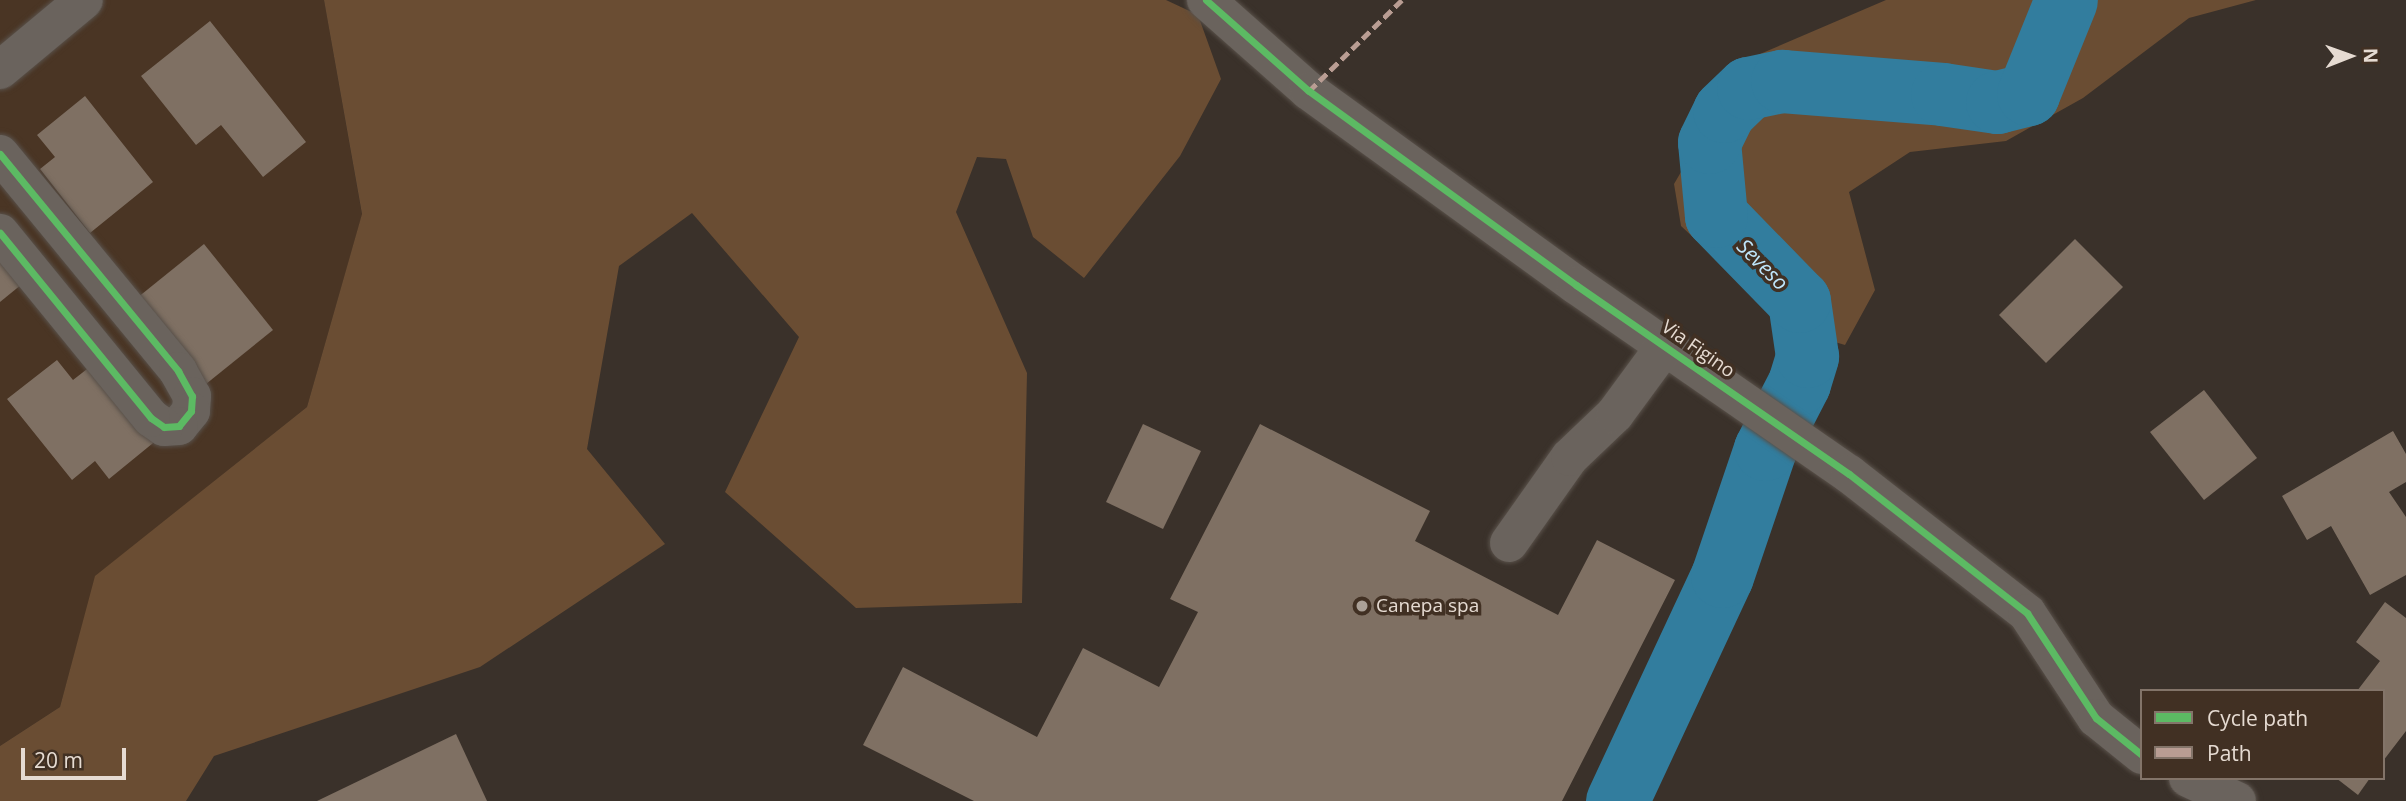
<!DOCTYPE html>
<html>
<head>
<meta charset="utf-8">
<style>
	body { margin:0 }
	#map { position:relative; width:2406px; height:801px; overflow:hidden; background:#3a312a; font-family:"Open Sans",sans-serif }
	div>[style] { position:absolute }
	.built>* { inset:0; background:#4a3524 }
	.green>* { inset:0; background:#6a4d33 }
	.river>* { height:63px; margin:-31.5px; padding:0 31.5px; transform-origin:31.5px; border-radius:31.5px; background:#327d9e }
	.building>* { inset:0; background:#7f7063 }
	.roads { filter:drop-shadow(0 0 2px #585049) drop-shadow(0 0 2px #585049) }
	.minor>* { height:38px; margin:-19px; padding:0 19px; transform-origin:19px; border-radius:19px; background:#6a635d }
	.quiet>* { height:5px; margin-top:-2.5px; transform-origin:0; background:repeating-linear-gradient(90deg,#b99d93 0 10px,transparent 0 15px) }
	.cycleway>* { height:7px; margin:-3.5px; padding:0 3.5px; transform-origin:3.5px; border-radius:3.5px; background:#5cba63 }
	.dots>* { width:19px; height:19px; translate:-50% -50%; box-sizing:border-box; border:4px solid #413023; border-radius:50% }
	span { translate:-50% -50%; white-space:nowrap; text-align:center; line-height:1.15; -webkit-text-stroke:7px #413023; paint-order:stroke }
	.street-label { font-size:19px; color:#e6dbd2 }
	.poi-label { font-size:19px; color:#e6dbd2 }
	.left { translate:0 -50%; text-align:left }
	.water-label { font-size:21px; color:#bfe6fc; font-style:italic }
	.legend { position:absolute; left:2140px; top:689px; width:245px; height:91px; box-sizing:border-box; background:#413023; border:2px solid #837469; margin:0; padding:9px 12px; list-style:none; font-size:21px; color:#e6dbd2 }
	.legend li { display:flex; align-items:center; gap:14px; height:35px }
	.legend b { width:35px; border:2px solid #837469 }
	.north { position:absolute; left:2315px; top:21px; width:70px; height:70px; -webkit-text-stroke:5px #413023; paint-order:stroke; rotate:89deg; font-size:19px; font-weight:700; line-height:28px; text-align:center; color:#e6dbd2 }
	.north::after { content:''; display:block; margin:auto; width:24px; height:32px; background:#e6dbd2; clip-path:polygon(50% 0,100% 100%,50% 72%,0 100%) }
	.scale { position:absolute; left:21px; top:748px; width:105px; height:32px; box-sizing:border-box; border:4px solid #e6dbd2; border-top:0; padding-left:9px; font-size:21px; line-height:24px; white-space:nowrap; color:#e6dbd2; -webkit-text-stroke:5px #413023; paint-order:stroke }
</style>
</head>
<body>
<div id="map">
	<div class="built">
		<div style="clip-path:polygon(0 0,324px 0,362px 215px,307px 407px,96px 576px,60px 707px,0 746px)"></div>
	</div>
	<div class="green">
		<div style="clip-path:polygon(324px 0,1166px 0,1198px 15px,1221px 79px,1180px 156px,1084px 278px,1033px 237px,1006px 159px,977px 157px,956px 212px,1027px 373px,1022px 603px,856px 608px,725px 492px,799px 337px,692px 213px,619px 266px,587px 449px,665px 544px,480px 667px,214px 756px,186px 801px,0 801px,0 746px,60px 707px,95px 576px,307px 407px,362px 214px)"></div>
		<div style="clip-path:polygon(1886px 0,2256px 0,2189px 18px,2083px 98px,2006px 141px,1910px 152px,1849px 192px,1875px 290px,1845px 345px,1791px 329px,1681px 226px,1674px 184px,1746px 60px)"></div>
	</div>
	<div class="river">
		<div style="left:1617px;top:801px;width:248px;rotate:-65deg"></div>
		<div style="left:1722px;top:576px;width:134px;rotate:-71.3deg"></div>
		<div style="left:1765px;top:449px;width:74px;rotate:-62.7deg"></div>
		<div style="left:1799px;top:383px;width:28px;rotate:-73deg"></div>
		<div style="left:1807px;top:356px;width:56px;rotate:-98.3deg"></div>
		<div style="left:1799px;top:301px;width:119px;rotate:-134.3deg"></div>
		<div style="left:1716px;top:216px;width:74px;rotate:-95.4deg"></div>
		<div style="left:1709px;top:142px;width:34px;rotate:-64deg"></div>
		<div style="left:1724px;top:111px;width:33px;rotate:-44deg"></div>
		<div style="left:1748px;top:88px;width:35px;rotate:-12deg"></div>
		<div style="left:1782px;top:81px;width:161px;rotate:4.6deg"></div>
		<div style="left:1942px;top:94px;width:56px;rotate:8.3deg"></div>
		<div style="left:1997px;top:102px;width:32px;rotate:-14deg"></div>
		<div style="left:2028px;top:94px;width:101px;rotate:-68deg"></div>
	</div>
	<div class="building">
		<div style="clip-path:polygon(210px 21px,306px 142px,263px 177px,221px 125px,196px 145px,141px 76px)"></div>
		<div style="clip-path:polygon(85px 96px,153px 182px,90px 233px,40px 169px,55px 157px,37px 135px)"></div>
		<div style="clip-path:polygon(2075px 239px,2123px 287px,2046px 363px,1999px 315px)"></div>
		<div style="clip-path:polygon(204px 244px,273px 330px,206px 384px,137px 298px)"></div>
		<div style="clip-path:polygon(0 246px,27px 280px,0 302px)"></div>
		<div style="clip-path:polygon(57px 360px,73px 380px,96px 362px,158px 439px,109px 479px,95px 461px,72px 480px,7px 399px)"></div>
		<div style="clip-path:polygon(2204px 390px,2257px 458px,2204px 500px,2150px 432px)"></div>
		<div style="clip-path:polygon(1143px 424px,1201px 451px,1163px 529px,1106px 502px)"></div>
		<div style="clip-path:polygon(1260px 424px,1430px 511px,1415px 541px,1558px 615px,1597px 540px,1675px 580px,1562px 801px,974px 801px,863px 745px,903px 667px,1037px 737px,1083px 648px,1159px 687px,1198px 612px,1170px 599px)"></div>
		<div style="clip-path:polygon(2393px 431px,2406px 454px,2406px 482px,2389px 492px,2406px 517px,2406px 575px,2370px 595px,2331px 526px,2307px 540px,2282px 496px)"></div>
		<div style="clip-path:polygon(2385px 602px,2406px 618px,2406px 731px,2383px 761px,2383px 691px,2357px 691px,2380px 661px,2356px 642px)"></div>
		<div style="clip-path:polygon(456px 734px,487px 801px,317px 801px)"></div>
		<div style="clip-path:polygon(2336px 778px,2370px 778px,2358px 795px)"></div>
	</div>
	<div class="roads">
		<div class="minor">
			<div style="left:1206px;top:0;width:137px;rotate:41.5deg"></div>
			<div style="left:1309px;top:91px;width:330px;rotate:36deg"></div>
			<div style="left:1576px;top:285px;width:332px;rotate:34.7deg"></div>
			<div style="left:1849px;top:474px;width:226px;rotate:38deg"></div>
			<div style="left:2027px;top:613px;width:126px;rotate:56.7deg"></div>
			<div style="left:2096px;top:718px;width:59px;rotate:38.8deg"></div>
			<div style="left:0;top:70px;width:109px;rotate:-39.8deg"></div>
			<div style="left:0;top:154px;width:281px;rotate:50.6deg"></div>
			<div style="left:178px;top:371px;width:29px;rotate:61deg"></div>
			<div style="left:192px;top:396px;width:15px;rotate:94deg"></div>
			<div style="left:191px;top:411px;width:19px;rotate:129deg"></div>
			<div style="left:179px;top:426px;width:15px;rotate:176deg"></div>
			<div style="left:164px;top:427px;width:16px;rotate:-145deg"></div>
			<div style="left:151px;top:418px;width:239px;rotate:-129.2deg"></div>
			<div style="left:1509px;top:543px;width:105px;rotate:-54.7deg"></div>
			<div style="left:1570px;top:457px;width:62px;rotate:-43.7deg"></div>
			<div style="left:1615px;top:414px;width:84px;rotate:-53.7deg"></div>
			<div style="left:2188px;top:778px;width:54px;rotate:25.1deg"></div>
		</div>
	</div>
	<div class="quiet">
		<div style="left:1309px;top:91px;width:130px;rotate:-44.4deg"></div>
	</div>
	<div class="cycleway">
		<div style="left:1206px;top:0;width:137px;rotate:41.5deg"></div>
		<div style="left:1309px;top:91px;width:330px;rotate:36deg"></div>
		<div style="left:1576px;top:285px;width:332px;rotate:34.7deg"></div>
		<div style="left:1849px;top:474px;width:226px;rotate:38deg"></div>
		<div style="left:2027px;top:613px;width:126px;rotate:56.7deg"></div>
		<div style="left:2096px;top:718px;width:59px;rotate:38.8deg"></div>
		<div style="left:0;top:154px;width:281px;rotate:50.6deg"></div>
		<div style="left:178px;top:371px;width:29px;rotate:61deg"></div>
		<div style="left:192px;top:396px;width:15px;rotate:94deg"></div>
		<div style="left:191px;top:411px;width:19px;rotate:129deg"></div>
		<div style="left:179px;top:426px;width:15px;rotate:176deg"></div>
		<div style="left:164px;top:427px;width:16px;rotate:-145deg"></div>
		<div style="left:151px;top:418px;width:239px;rotate:-129.2deg"></div>
	</div>
	<div class="dots">
		<div style="left:1362px;top:606px;background:#aaa097"></div>
	</div>
	<div class="street-label">
		<span style="left:1698px;top:349px;rotate:35deg">Via Figino</span>
	</div>
	<div class="poi-label">
		<span class="left" style="left:1376px;top:606px">Canepa spa</span>
	</div>
	<div class="water-label">
		<span style="left:1763px;top:264px;rotate:45deg">Seveso</span>
	</div>
	<ul class="legend">
	<li><b style="height:9px;background:#5cba63"></b>Cycle path</li>
	<li><b style="height:9px;background:#b99d93"></b>Path</li>
	</ul>
	<div class="north">N</div>
	<div class="scale">20 m</div>
</div>
</body>
</html>
